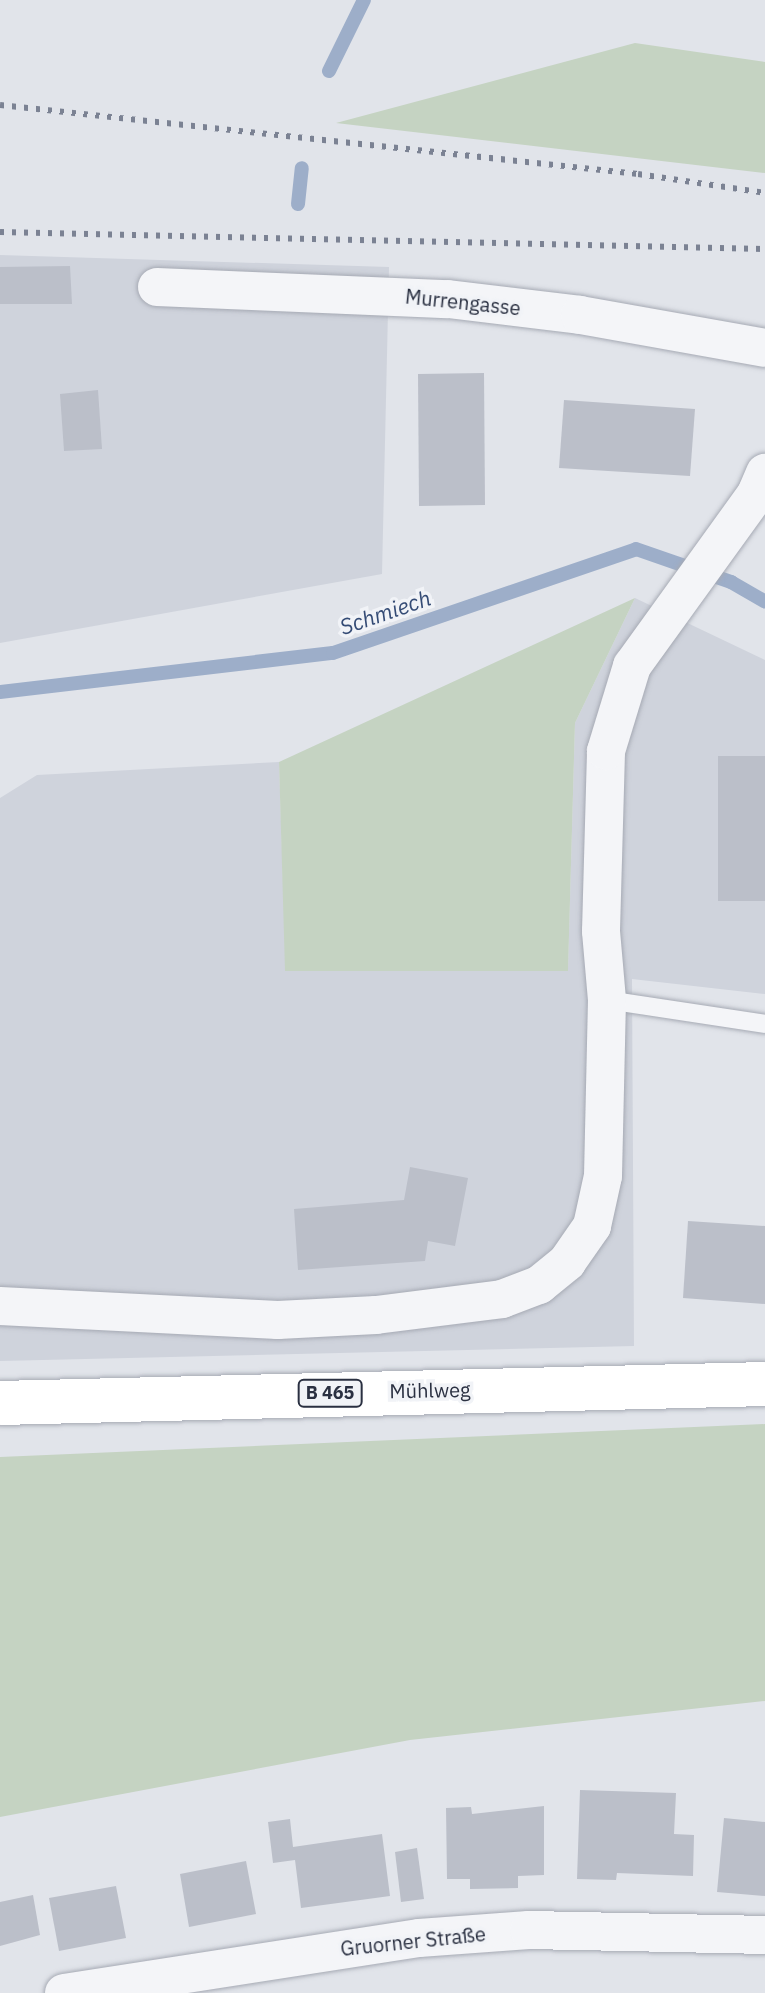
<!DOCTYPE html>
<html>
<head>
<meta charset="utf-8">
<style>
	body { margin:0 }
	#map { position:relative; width:765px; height:1993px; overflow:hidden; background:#e1e4ea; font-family:"IBM Plex Sans",sans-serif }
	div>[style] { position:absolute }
	.built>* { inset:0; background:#cfd3dc }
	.green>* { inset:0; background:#c5d3c2 }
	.stream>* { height:14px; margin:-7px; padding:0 7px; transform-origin:7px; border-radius:7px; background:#9daec9 }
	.building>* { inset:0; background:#bbbfc9 }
	.roads { filter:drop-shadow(0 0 2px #a6aab4) drop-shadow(0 0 2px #a6aab4) }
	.lane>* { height:18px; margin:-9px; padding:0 9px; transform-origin:9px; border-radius:9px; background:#f4f5f8 }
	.street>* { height:38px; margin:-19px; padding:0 19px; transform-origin:19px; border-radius:19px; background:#f4f5f8 }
	.primary>* { height:44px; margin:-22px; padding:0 22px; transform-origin:22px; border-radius:22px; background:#fff }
	.rail>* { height:6px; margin-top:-3px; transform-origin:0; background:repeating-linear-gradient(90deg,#7b8293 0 4px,transparent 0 12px) }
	span { translate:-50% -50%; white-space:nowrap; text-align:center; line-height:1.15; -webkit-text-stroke:7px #f1f3f7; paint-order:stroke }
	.shield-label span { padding:2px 6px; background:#f1f3f7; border:2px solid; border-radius:6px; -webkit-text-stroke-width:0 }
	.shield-label { font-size:18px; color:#2a3041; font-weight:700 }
	.street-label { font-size:20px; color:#2a3041 }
	.water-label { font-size:22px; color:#344b75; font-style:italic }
</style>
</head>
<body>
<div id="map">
	<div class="built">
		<div style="clip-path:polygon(0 255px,389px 267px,382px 574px,0 643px)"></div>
		<div style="clip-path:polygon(635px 598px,765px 660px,765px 994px,632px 979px,634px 1346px,0 1361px,0 798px,37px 775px,279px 762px,286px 971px,568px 970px,575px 723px)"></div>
	</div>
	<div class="green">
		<div style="clip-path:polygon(635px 43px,765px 62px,765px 173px,336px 123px)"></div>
		<div style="clip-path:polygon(635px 598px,575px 723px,568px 971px,285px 971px,279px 762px)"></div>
		<div style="clip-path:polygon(765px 1424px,765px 1701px,410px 1740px,0 1817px,0 1457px)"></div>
	</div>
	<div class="stream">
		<div style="left:329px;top:71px;width:79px;rotate:-63.8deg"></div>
		<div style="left:298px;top:204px;width:36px;rotate:-84deg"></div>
		<div style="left:0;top:692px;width:335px;rotate:-6.7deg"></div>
		<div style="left:333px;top:653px;width:320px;rotate:-18.9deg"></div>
		<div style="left:636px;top:549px;width:101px;rotate:19.2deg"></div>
		<div style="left:731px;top:582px;width:39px;rotate:30deg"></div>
	</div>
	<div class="building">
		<div style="clip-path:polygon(70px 266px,72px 304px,0 304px,0 267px)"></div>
		<div style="clip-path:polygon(484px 373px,485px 505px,419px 506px,418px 374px)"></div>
		<div style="clip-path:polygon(98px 390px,102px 449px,64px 451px,60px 394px)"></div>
		<div style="clip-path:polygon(564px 400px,695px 409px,690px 476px,559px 468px)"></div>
		<div style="clip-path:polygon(718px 756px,765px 756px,765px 901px,718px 901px)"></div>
		<div style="clip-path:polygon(410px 1167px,468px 1178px,455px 1246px,428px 1241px,425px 1261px,298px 1270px,294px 1209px,404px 1200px)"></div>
		<div style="clip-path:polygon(688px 1221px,765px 1226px,765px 1304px,683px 1298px)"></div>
		<div style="clip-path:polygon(580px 1790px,676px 1793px,674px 1834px,694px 1835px,693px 1876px,617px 1873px,616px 1880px,577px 1879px)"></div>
		<div style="clip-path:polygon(544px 1806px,544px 1875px,518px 1876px,518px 1888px,470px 1889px,470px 1879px,447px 1879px,446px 1808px,471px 1807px,472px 1814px)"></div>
		<div style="clip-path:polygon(724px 1818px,765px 1822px,765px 1896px,717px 1892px)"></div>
		<div style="clip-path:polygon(290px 1819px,293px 1847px,382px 1834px,390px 1896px,301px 1908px,295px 1860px,273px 1863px,268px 1822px)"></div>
		<div style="clip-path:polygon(417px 1848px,424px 1899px,401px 1902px,395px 1852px)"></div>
		<div style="clip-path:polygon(246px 1861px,256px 1914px,189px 1927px,180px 1874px)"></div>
		<div style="clip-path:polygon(116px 1886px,126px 1938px,59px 1951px,49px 1898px)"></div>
		<div style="clip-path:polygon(33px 1895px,40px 1935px,0 1946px,0 1902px)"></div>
	</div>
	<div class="roads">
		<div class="lane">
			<div style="left:607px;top:1000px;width:160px;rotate:8.6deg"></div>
		</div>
		<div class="street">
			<div style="left:157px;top:287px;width:291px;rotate:2.4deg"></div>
			<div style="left:448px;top:299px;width:133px;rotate:6.9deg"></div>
			<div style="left:580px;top:315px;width:188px;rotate:10.1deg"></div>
			<div style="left:0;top:1306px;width:278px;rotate:2.9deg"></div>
			<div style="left:278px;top:1320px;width:98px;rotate:-2.9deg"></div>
			<div style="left:376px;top:1315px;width:127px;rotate:-7.2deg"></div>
			<div style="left:502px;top:1299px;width:40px;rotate:-21deg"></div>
			<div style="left:539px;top:1285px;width:36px;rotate:-39deg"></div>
			<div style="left:567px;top:1262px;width:44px;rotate:-55.2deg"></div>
			<div style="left:592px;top:1226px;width:51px;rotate:-77.6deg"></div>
			<div style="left:603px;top:1176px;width:176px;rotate:-88.7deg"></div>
			<div style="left:607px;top:1000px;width:69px;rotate:-95deg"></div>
			<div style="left:601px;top:931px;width:180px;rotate:-88.4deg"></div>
			<div style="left:606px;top:751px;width:89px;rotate:-73deg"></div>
			<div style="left:632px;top:666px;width:212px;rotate:-54.2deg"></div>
			<div style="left:756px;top:494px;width:23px;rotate:-67deg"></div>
			<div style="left:64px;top:1993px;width:359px;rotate:-8.8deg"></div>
			<div style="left:419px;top:1938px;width:110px;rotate:-4.2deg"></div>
			<div style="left:529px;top:1930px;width:236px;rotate:1.2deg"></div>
		</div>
		<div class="primary">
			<div style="left:0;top:1403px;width:765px;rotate:-1.42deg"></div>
		</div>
	</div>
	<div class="rail">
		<div style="left:0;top:105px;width:642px;rotate:6.17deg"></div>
		<div style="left:638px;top:174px;width:128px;rotate:8.5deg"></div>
		<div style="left:0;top:232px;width:765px;rotate:1.27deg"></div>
	</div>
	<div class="shield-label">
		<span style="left:330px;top:1393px">B 465</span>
	</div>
	<div class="street-label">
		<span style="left:463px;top:302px;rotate:6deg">Murrengasse</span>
		<span style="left:430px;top:1390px;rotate:-1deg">Mühlweg</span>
		<span style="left:413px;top:1941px;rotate:-6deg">Gruorner Straße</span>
	</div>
	<div class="water-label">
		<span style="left:385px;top:612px;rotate:-19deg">Schmiech</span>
	</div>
</div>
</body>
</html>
